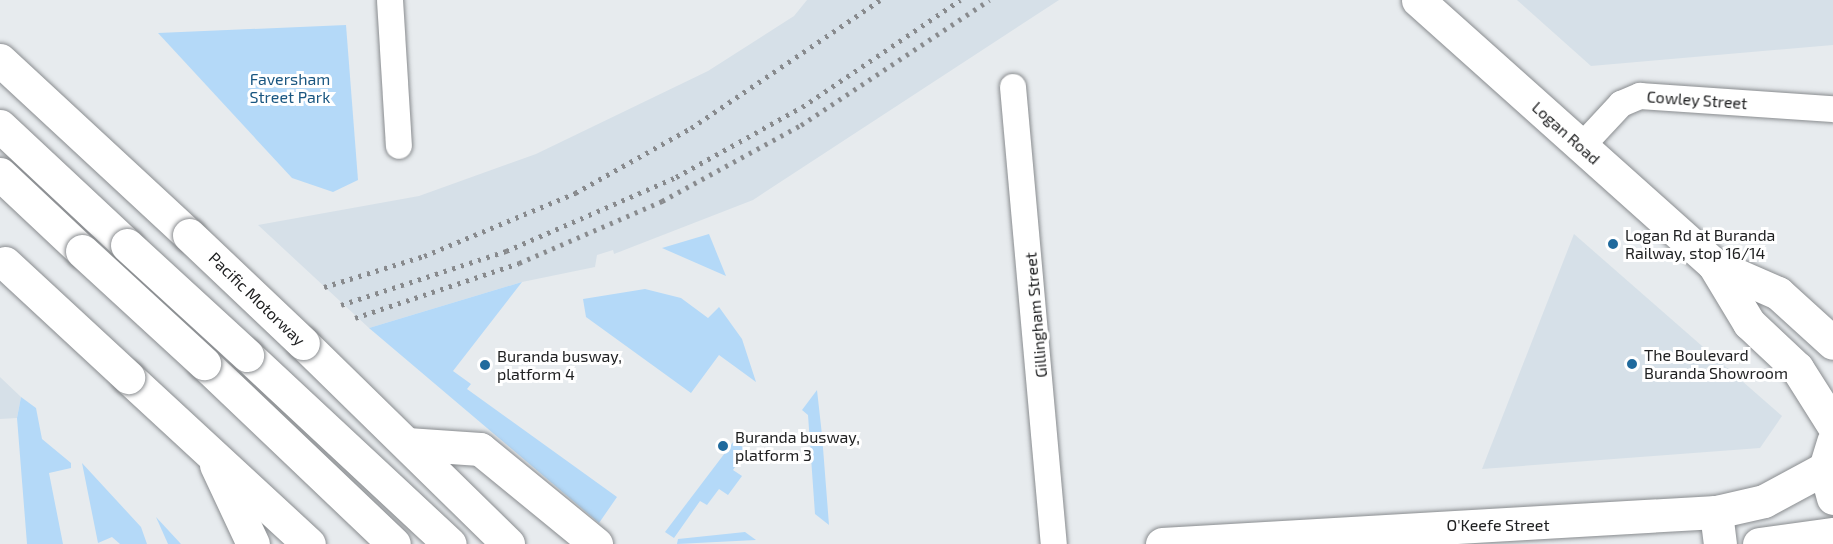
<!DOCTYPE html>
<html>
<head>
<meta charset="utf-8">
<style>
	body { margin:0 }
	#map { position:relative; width:1833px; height:544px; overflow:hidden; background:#e7ebee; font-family:"Exo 2",sans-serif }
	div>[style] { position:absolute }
	.built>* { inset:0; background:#d6e0e8 }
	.green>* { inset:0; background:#b4d9f8 }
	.roads { filter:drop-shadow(0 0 2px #898c8f) drop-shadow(0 0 2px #898c8f) }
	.minor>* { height:26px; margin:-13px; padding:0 13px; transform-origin:13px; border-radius:13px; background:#fff }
	.tertiary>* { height:33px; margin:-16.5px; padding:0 16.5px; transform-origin:16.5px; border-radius:16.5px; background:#fff }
	.primary>* { height:33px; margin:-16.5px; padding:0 16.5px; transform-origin:16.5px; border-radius:16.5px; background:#fff }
	.trunk>* { height:33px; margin:-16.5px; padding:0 16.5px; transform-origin:16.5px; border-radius:16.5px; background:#fff }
	.motorway>* { height:33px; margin:-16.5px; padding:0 16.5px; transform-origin:16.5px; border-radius:16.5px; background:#fff }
	.rail>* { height:4.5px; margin-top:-2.25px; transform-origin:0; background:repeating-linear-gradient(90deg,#888a8d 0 3px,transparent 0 9px) }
	.bridges { filter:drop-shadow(0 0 2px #898c8f) drop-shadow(0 0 2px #898c8f) }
	.motorway-bridge>* { height:33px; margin:-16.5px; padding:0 16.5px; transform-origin:16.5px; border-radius:16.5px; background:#fff }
	.dots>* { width:16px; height:16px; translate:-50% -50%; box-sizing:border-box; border:3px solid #fff; border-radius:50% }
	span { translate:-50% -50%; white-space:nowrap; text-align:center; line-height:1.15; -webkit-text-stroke:6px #fff; paint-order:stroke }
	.park-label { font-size:16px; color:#1a5781 }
	.street-label { font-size:16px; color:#202122 }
	.poi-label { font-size:16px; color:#202122 }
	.left { translate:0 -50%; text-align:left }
</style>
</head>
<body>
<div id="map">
	<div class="built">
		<div style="clip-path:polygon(807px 0,1059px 0,753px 200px,614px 254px,613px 250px,597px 255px,595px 267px,522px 282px,369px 328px,258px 225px,419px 196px,536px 154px,708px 71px,794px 16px)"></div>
		<div style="clip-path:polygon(1517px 0,1833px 0,1833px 45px,1591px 66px)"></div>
		<div style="clip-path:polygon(1574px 234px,1782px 416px,1760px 448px,1482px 469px)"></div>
		<div style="clip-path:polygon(0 377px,21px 397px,17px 418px,0 419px)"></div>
	</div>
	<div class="green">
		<div style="clip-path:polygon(346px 25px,358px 180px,333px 192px,292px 178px,158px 33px)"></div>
		<div style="clip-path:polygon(709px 234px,726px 276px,662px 248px)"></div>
		<div style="clip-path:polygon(522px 282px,453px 371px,471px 384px,467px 389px,617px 497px,599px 523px,369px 328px)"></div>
		<div style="clip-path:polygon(645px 289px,681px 298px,708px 318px,719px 307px,742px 339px,756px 382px,719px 355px,691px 393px,586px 317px,583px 299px)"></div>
		<div style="clip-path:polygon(817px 390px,822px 435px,829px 525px,815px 514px,808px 415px,802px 410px)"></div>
		<div style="clip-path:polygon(21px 397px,36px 408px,42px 439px,71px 463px,71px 468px,49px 473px,63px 544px,27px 544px,17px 418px)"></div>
		<div style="clip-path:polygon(734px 441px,747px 450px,733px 470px,742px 476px,728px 495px,719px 489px,707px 505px,700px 501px,674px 538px,665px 532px)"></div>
		<div style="clip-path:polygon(82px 463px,141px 527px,147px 544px,120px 544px,112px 537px,98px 543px)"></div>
		<div style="clip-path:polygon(156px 517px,181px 544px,168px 544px)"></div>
		<div style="clip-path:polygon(745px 532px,756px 540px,677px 544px,678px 539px)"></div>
	</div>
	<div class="roads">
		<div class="minor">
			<div style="left:390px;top:0;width:146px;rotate:86.5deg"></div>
			<div style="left:1013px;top:87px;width:459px;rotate:84.9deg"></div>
			<div style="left:1581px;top:147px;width:59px;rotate:-47.1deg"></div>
			<div style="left:1621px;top:104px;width:21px;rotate:-23deg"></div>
			<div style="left:1640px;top:96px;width:193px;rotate:3.9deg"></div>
		</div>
		<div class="tertiary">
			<div style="left:1716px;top:512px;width:32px;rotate:83deg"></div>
		</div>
		<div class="primary">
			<div style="left:1418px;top:0;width:397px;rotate:41.8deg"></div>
			<div style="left:1714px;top:265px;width:70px;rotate:23.6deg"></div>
			<div style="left:1778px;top:293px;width:74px;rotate:42.3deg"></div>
			<div style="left:1714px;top:265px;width:68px;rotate:58.9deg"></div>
			<div style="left:1749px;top:323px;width:66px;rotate:43.2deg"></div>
			<div style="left:1797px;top:368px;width:67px;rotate:57.7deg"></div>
		</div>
		<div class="trunk">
			<div style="left:1833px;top:442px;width:27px;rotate:107deg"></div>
			<div style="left:1825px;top:468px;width:31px;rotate:75deg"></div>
			<div style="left:1162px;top:544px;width:555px;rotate:-3.31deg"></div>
			<div style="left:1716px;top:512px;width:49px;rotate:-12.9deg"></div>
			<div style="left:1764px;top:501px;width:69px;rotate:-28.4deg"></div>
			<div style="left:1759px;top:544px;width:75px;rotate:-7.7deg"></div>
		</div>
		<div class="motorway">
			<div style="left:0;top:60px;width:258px;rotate:42.8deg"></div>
			<div style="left:0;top:126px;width:174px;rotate:43.1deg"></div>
			<div style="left:0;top:174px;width:112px;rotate:43.2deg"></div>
			<div style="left:303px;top:343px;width:287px;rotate:44.4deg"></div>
			<div style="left:247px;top:355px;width:277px;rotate:43deg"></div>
			<div style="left:204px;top:363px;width:262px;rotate:43.6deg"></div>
			<div style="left:128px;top:377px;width:246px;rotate:42.7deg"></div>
			<div style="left:407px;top:444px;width:73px;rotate:3.9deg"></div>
			<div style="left:480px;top:449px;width:150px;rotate:39.3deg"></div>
			<div style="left:216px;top:465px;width:87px;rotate:64.9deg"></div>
		</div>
	</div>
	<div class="rail">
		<div style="left:324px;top:287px;width:105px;rotate:-17.2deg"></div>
		<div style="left:424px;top:256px;width:164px;rotate:-22.6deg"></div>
		<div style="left:575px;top:193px;width:133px;rotate:-29.3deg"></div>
		<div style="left:691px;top:128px;width:228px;rotate:-34.1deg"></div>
		<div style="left:341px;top:305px;width:174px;rotate:-18.1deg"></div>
		<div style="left:506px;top:251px;width:185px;rotate:-23.5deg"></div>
		<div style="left:676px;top:177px;width:144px;rotate:-29.1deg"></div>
		<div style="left:802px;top:107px;width:191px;rotate:-34.1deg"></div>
		<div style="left:355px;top:318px;width:173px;rotate:-18.5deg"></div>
		<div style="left:519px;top:263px;width:156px;rotate:-23.4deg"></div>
		<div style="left:662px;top:201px;width:158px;rotate:-28.7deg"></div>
		<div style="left:801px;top:125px;width:226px;rotate:-33.6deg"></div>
	</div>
	<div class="bridges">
		<div class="motorway-bridge">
			<div style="left:189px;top:235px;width:157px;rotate:43.5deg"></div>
			<div style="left:127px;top:245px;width:163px;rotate:42.5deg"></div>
			<div style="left:82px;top:251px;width:166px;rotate:42.6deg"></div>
			<div style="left:5px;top:263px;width:168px;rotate:42.8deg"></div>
		</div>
	</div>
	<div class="dots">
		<div style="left:1613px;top:244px;background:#206a9d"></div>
		<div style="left:1632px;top:364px;background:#206a9d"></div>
		<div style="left:485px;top:365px;background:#206a9d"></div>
		<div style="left:723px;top:446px;background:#206a9d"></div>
	</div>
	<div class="park-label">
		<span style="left:290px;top:88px">Faversham<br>Street Park</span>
	</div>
	<div class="street-label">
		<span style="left:1697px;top:100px;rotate:4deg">Cowley Street</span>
		<span style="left:1566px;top:133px;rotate:42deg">Logan Road</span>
		<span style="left:257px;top:299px;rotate:44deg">Pacific Motorway</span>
		<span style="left:1036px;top:315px;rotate:-95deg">Gillingham Street</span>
		<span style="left:1498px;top:525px">O'Keefe Street</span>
	</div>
	<div class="poi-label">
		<span class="left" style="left:1625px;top:244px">Logan Rd at Buranda<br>Railway, stop 16/14</span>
		<span class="left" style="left:1644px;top:364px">The Boulevard<br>Buranda Showroom</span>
		<span class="left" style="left:497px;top:365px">Buranda busway,<br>platform 4</span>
		<span class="left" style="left:735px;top:446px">Buranda busway,<br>platform 3</span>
	</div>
</div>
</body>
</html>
